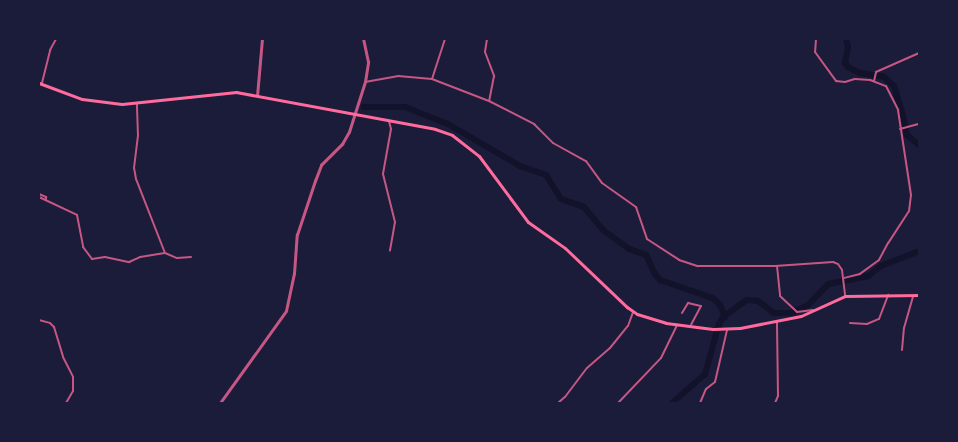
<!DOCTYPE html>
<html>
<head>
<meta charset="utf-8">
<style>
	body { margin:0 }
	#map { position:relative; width:958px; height:442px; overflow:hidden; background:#1b1b3a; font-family:"Sofia Sans Condensed",sans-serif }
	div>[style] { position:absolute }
	.river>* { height:6px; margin:-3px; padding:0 3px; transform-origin:3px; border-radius:3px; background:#12122b }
	.minor>* { height:2px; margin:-1px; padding:0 1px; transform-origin:1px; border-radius:1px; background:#c65784 }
	.tertiary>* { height:2.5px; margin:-1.25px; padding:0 1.25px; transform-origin:1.25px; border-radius:1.25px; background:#c65784 }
	.primary>* { height:3px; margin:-1.5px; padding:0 1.5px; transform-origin:1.5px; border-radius:1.5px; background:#ff6b9d }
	span { translate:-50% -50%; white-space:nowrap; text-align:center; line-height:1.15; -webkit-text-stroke:4.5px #1b1b3a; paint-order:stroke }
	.frame { position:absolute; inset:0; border:40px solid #1b1b3a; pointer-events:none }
</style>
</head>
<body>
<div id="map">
	<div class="river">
		<div style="left:846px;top:39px;width:8px;rotate:76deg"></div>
		<div style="left:848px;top:47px;width:16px;rotate:101deg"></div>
		<div style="left:845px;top:63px;width:5px;rotate:53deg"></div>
		<div style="left:848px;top:67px;width:13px;rotate:27deg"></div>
		<div style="left:860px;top:73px;width:24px;rotate:9deg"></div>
		<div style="left:884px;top:77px;width:13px;rotate:42deg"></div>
		<div style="left:894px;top:86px;width:30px;rotate:73deg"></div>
		<div style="left:903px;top:115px;width:20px;rotate:79deg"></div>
		<div style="left:907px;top:135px;width:16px;rotate:40deg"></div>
		<div style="left:364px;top:107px;width:41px"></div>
		<div style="left:405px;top:107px;width:46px;rotate:21.6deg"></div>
		<div style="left:448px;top:124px;width:83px;rotate:30.3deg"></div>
		<div style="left:520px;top:166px;width:28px;rotate:19deg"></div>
		<div style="left:546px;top:175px;width:28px;rotate:58deg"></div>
		<div style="left:561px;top:199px;width:24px;rotate:19deg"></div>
		<div style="left:584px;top:207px;width:30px;rotate:50deg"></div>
		<div style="left:603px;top:230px;width:32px;rotate:36deg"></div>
		<div style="left:629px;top:249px;width:18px;rotate:19deg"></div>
		<div style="left:646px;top:255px;width:21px;rotate:65deg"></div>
		<div style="left:655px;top:274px;width:8px;rotate:50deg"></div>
		<div style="left:660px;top:280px;width:56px;rotate:18.8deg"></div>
		<div style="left:713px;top:298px;width:10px;rotate:45deg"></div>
		<div style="left:720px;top:305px;width:13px;rotate:67deg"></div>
		<div style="left:672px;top:403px;width:44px;rotate:-41.3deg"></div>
		<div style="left:705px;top:374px;width:52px;rotate:-74.4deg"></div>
		<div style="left:719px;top:324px;width:8px;rotate:-60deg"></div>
		<div style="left:723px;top:317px;width:24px;rotate:-36deg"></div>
		<div style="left:742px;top:303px;width:6px;rotate:-31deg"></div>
		<div style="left:747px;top:300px;width:11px;rotate:5deg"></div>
		<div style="left:758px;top:301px;width:20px;rotate:37deg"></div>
		<div style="left:774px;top:313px;width:17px"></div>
		<div style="left:791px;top:313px;width:19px;rotate:-25deg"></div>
		<div style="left:808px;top:305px;width:29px;rotate:-46deg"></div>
		<div style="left:828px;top:284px;width:41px;rotate:-11.3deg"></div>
		<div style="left:868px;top:276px;width:16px;rotate:-38deg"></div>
		<div style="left:881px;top:266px;width:41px;rotate:-21.5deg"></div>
	</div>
	<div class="minor">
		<div style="left:487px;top:39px;width:13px;rotate:99deg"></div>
		<div style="left:485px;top:52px;width:26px;rotate:69deg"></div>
		<div style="left:494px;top:76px;width:25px;rotate:101deg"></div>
		<div style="left:816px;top:39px;width:13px;rotate:94deg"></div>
		<div style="left:815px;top:52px;width:36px;rotate:54deg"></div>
		<div style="left:836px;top:81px;width:9px;rotate:6deg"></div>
		<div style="left:845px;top:82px;width:10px;rotate:-17deg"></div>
		<div style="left:855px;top:79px;width:15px;rotate:4deg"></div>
		<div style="left:870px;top:80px;width:17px;rotate:21deg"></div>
		<div style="left:886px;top:86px;width:27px;rotate:63deg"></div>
		<div style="left:898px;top:110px;width:86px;rotate:81.3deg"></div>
		<div style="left:911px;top:195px;width:16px;rotate:97deg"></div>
		<div style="left:909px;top:211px;width:38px;rotate:123deg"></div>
		<div style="left:888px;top:243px;width:19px;rotate:118deg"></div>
		<div style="left:879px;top:260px;width:24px;rotate:144deg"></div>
		<div style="left:860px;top:274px;width:16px;rotate:166deg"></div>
		<div style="left:432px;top:79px;width:42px;rotate:-72deg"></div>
		<div style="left:874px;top:81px;width:9px;rotate:-77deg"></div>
		<div style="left:876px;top:72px;width:47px;rotate:-23.8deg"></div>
		<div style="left:365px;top:82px;width:34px;rotate:-10deg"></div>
		<div style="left:398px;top:76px;width:34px;rotate:5deg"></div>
		<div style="left:432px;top:79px;width:61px;rotate:21.1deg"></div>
		<div style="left:489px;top:101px;width:51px;rotate:27.1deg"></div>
		<div style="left:534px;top:124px;width:27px;rotate:45deg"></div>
		<div style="left:553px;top:143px;width:38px;rotate:29deg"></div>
		<div style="left:586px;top:161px;width:27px;rotate:54deg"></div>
		<div style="left:602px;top:183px;width:42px;rotate:35.2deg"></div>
		<div style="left:636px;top:207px;width:34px;rotate:71deg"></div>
		<div style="left:647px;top:239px;width:38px;rotate:33deg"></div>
		<div style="left:679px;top:260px;width:20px;rotate:18deg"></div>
		<div style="left:698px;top:266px;width:77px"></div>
		<div style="left:775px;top:266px;width:58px;rotate:-3.9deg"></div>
		<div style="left:833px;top:262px;width:5px;rotate:22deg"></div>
		<div style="left:838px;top:264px;width:7px;rotate:56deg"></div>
		<div style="left:842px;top:270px;width:25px;rotate:83deg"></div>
		<div style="left:42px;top:83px;width:34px;rotate:-76deg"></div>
		<div style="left:50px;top:50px;width:13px;rotate:-61deg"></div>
		<div style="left:389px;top:121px;width:8px;rotate:76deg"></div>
		<div style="left:391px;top:129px;width:46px;rotate:100.1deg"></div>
		<div style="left:383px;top:174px;width:49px;rotate:76deg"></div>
		<div style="left:395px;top:222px;width:29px;rotate:100deg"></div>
		<div style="left:900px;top:129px;width:20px;rotate:-15deg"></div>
		<div style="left:39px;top:194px;width:8px;rotate:23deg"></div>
		<div style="left:46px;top:197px;width:2px;rotate:90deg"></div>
		<div style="left:39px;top:197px;width:42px;rotate:25.3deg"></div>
		<div style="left:77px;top:215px;width:33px;rotate:79deg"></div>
		<div style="left:83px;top:247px;width:15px;rotate:53deg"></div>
		<div style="left:92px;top:259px;width:13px;rotate:-9deg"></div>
		<div style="left:105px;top:257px;width:25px;rotate:12deg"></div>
		<div style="left:129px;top:262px;width:12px;rotate:-24deg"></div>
		<div style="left:140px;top:257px;width:25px;rotate:-9deg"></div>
		<div style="left:165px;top:253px;width:79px;rotate:-111.4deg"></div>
		<div style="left:136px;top:179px;width:11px;rotate:-100deg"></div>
		<div style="left:134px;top:168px;width:32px;rotate:-83deg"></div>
		<div style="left:138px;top:136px;width:33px;rotate:-92deg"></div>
		<div style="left:165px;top:253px;width:13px;rotate:23deg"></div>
		<div style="left:177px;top:258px;width:14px;rotate:-4deg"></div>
		<div style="left:777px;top:266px;width:30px;rotate:84deg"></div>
		<div style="left:780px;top:296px;width:23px;rotate:43deg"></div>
		<div style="left:797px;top:312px;width:16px;rotate:-7deg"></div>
		<div style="left:682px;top:313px;width:12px;rotate:-59deg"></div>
		<div style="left:688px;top:303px;width:13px;rotate:13deg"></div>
		<div style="left:701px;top:306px;width:21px;rotate:118deg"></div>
		<div style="left:39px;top:320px;width:11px;rotate:15deg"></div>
		<div style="left:50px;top:323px;width:6px;rotate:45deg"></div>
		<div style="left:54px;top:327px;width:31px;rotate:73deg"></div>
		<div style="left:63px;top:357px;width:22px;rotate:63deg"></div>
		<div style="left:73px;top:377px;width:14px;rotate:90deg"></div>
		<div style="left:73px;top:391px;width:14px;rotate:120deg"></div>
		<div style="left:850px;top:323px;width:17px;rotate:3deg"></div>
		<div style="left:867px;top:324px;width:13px;rotate:-23deg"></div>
		<div style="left:879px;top:319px;width:26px;rotate:-69deg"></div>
		<div style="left:902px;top:350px;width:22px;rotate:-85deg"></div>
		<div style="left:904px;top:328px;width:33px;rotate:-74deg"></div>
		<div style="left:558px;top:403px;width:9px;rotate:-41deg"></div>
		<div style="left:565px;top:397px;width:36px;rotate:-53deg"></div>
		<div style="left:587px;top:368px;width:30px;rotate:-41deg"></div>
		<div style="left:610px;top:348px;width:28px;rotate:-51deg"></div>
		<div style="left:628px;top:326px;width:15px;rotate:-70deg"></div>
		<div style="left:618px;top:403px;width:62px;rotate:-46.3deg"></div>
		<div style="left:661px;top:358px;width:37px;rotate:-64deg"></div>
		<div style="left:700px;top:403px;width:15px;rotate:-67deg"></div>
		<div style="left:706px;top:389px;width:11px;rotate:-38deg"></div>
		<div style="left:715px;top:382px;width:53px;rotate:-77deg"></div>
		<div style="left:775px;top:403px;width:8px;rotate:-67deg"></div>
		<div style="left:778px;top:396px;width:74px;rotate:-90.8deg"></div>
	</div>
	<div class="tertiary">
		<div style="left:257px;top:96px;width:57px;rotate:-85deg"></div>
		<div style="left:220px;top:403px;width:113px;rotate:-54.3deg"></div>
		<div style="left:286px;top:311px;width:38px;rotate:-78deg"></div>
		<div style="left:294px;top:274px;width:39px;rotate:-86deg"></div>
		<div style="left:297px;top:235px;width:57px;rotate:-71.6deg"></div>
		<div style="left:315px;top:181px;width:17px;rotate:-69deg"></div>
		<div style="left:321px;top:165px;width:30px;rotate:-45deg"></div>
		<div style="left:342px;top:144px;width:14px;rotate:-60deg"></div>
		<div style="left:349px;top:132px;width:52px;rotate:-72.3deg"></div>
		<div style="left:365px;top:82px;width:20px;rotate:-81deg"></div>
		<div style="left:368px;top:62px;width:24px;rotate:-102deg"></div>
	</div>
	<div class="primary">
		<div style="left:39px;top:83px;width:46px;rotate:20.4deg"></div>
		<div style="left:82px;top:99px;width:40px;rotate:7.1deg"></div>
		<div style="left:122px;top:104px;width:115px;rotate:-6deg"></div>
		<div style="left:236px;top:92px;width:202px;rotate:10.5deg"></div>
		<div style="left:435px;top:129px;width:18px;rotate:19deg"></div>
		<div style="left:452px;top:135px;width:34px;rotate:38deg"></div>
		<div style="left:479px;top:156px;width:82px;rotate:53.4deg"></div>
		<div style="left:528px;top:222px;width:45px;rotate:35.1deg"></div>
		<div style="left:565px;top:248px;width:86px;rotate:43.6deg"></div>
		<div style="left:627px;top:307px;width:12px;rotate:35deg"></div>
		<div style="left:637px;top:314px;width:30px;rotate:17deg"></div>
		<div style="left:666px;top:323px;width:47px;rotate:7.3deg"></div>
		<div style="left:713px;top:329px;width:27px;rotate:-2deg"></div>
		<div style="left:740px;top:328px;width:62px;rotate:-11.1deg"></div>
		<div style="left:801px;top:316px;width:48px;rotate:-24.4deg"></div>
		<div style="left:845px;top:296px;width:74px;rotate:-0.8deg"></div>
	</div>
	<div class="frame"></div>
</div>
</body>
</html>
